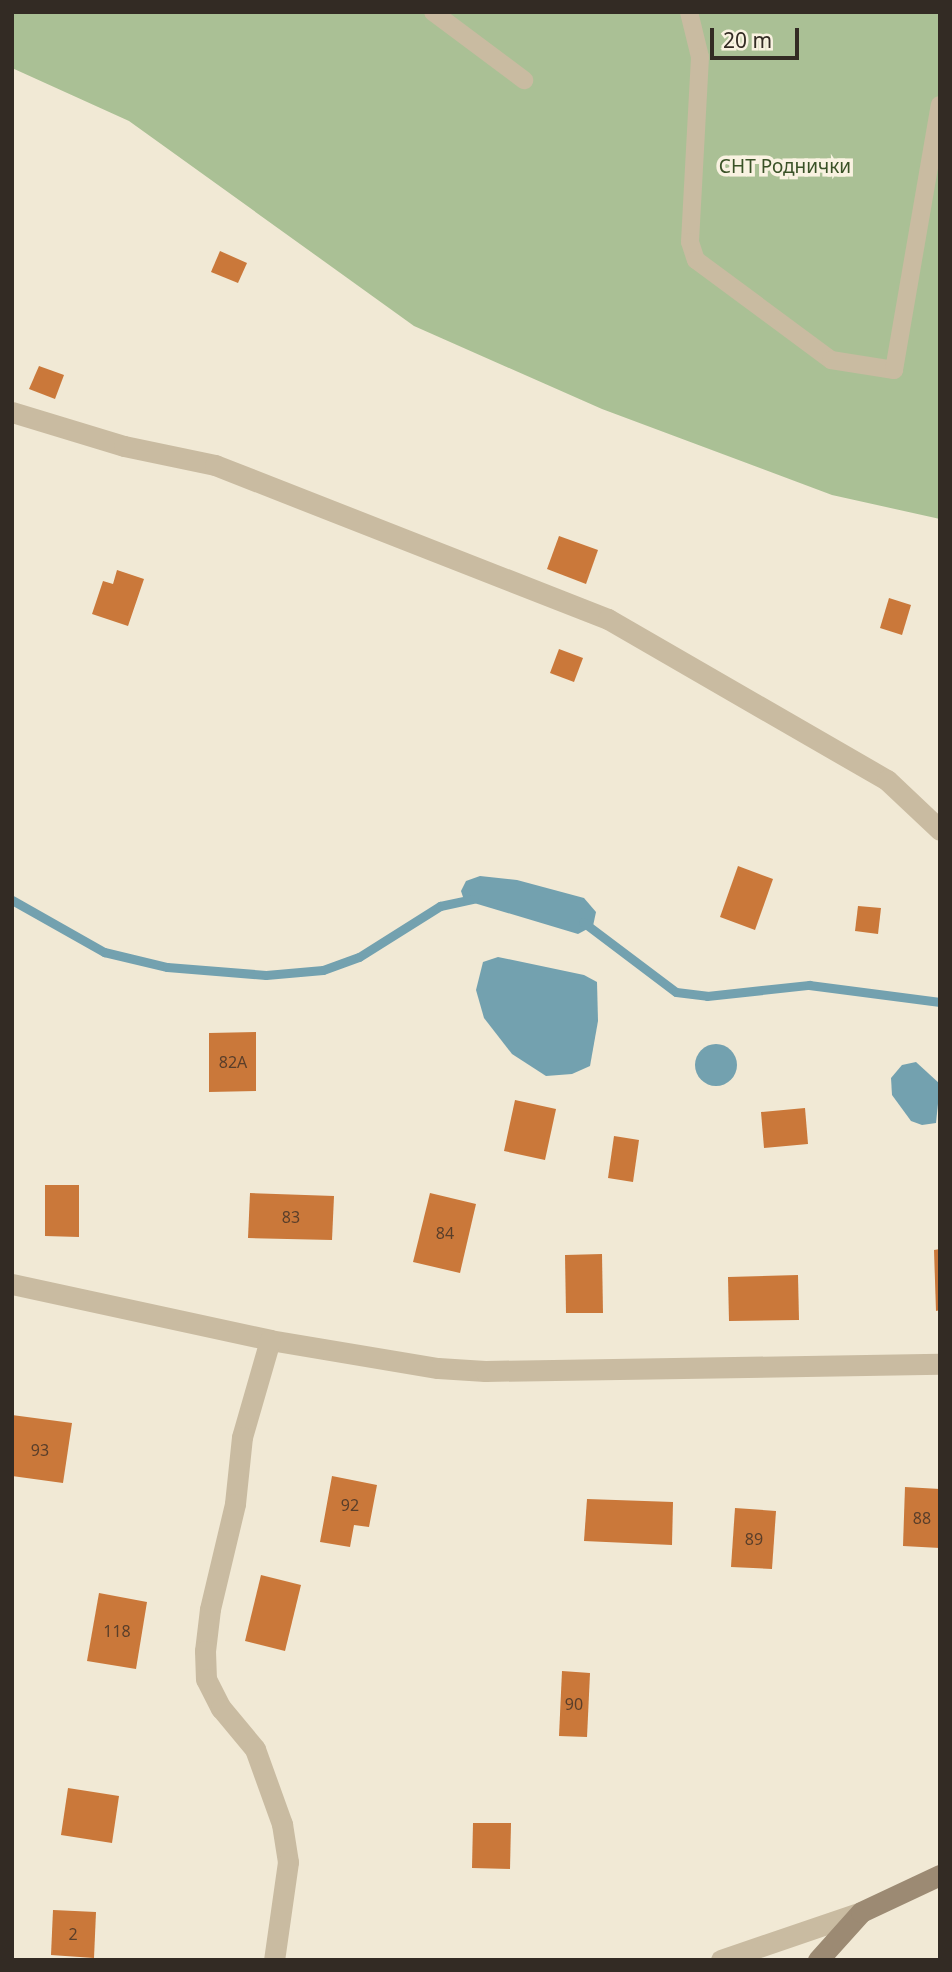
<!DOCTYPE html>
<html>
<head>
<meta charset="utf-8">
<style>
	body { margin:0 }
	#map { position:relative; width:952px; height:1972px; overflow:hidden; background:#f1e9d5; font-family:"Noto Sans",sans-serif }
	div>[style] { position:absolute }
	.green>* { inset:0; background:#aac095 }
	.water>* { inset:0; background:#73a1af }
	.round { border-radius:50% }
	.stream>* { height:9px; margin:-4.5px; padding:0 4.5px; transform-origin:4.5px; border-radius:4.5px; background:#73a1af }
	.building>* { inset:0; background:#ca783a }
	.lane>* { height:18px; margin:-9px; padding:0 9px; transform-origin:9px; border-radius:9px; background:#c9bba1 }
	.street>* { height:21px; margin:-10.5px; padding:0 10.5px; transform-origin:10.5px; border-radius:10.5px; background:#c9bba1 }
	.secondary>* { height:21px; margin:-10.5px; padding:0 10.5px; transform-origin:10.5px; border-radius:10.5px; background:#9c8a73 }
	span { translate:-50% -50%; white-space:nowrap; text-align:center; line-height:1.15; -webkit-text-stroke:7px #f9f2e1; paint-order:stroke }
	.number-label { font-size:16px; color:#593e2a }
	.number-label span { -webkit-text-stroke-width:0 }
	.park-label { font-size:19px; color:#3a5227 }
	.frame { position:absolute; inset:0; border:14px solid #332b24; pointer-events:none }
	.scale { position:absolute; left:710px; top:28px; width:89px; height:32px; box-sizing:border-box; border:4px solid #332b24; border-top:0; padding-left:9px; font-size:21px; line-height:24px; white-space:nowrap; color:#332b24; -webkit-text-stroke:5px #f9f2e1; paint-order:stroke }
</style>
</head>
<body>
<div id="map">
	<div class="green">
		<div style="clip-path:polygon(12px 12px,940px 12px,940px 519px,832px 495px,602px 409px,414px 326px,129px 121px,12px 68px)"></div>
	</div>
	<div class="water">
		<div style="clip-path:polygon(480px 876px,517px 880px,584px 898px,596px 912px,593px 926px,578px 934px,464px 900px,461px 891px,466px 881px)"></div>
		<div style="clip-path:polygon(498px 957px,584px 975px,597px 982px,598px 1021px,590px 1066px,572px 1074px,546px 1076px,512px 1054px,484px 1018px,476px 990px,483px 962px)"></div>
		<div class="round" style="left:695px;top:1044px;width:42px;height:42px"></div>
		<div style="clip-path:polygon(916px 1062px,940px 1084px,936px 1123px,922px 1125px,911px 1121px,892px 1095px,891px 1078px,902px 1065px)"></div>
	</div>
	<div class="stream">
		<div style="left:12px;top:900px;width:106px;rotate:29.5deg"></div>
		<div style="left:104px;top:952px;width:65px;rotate:13.4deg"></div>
		<div style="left:167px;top:967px;width:99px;rotate:4.6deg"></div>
		<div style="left:266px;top:975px;width:57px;rotate:-5deg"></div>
		<div style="left:323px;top:970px;width:38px;rotate:-20deg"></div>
		<div style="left:359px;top:957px;width:96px;rotate:-32.2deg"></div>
		<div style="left:440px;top:906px;width:34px;rotate:-12deg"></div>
		<div style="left:583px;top:922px;width:116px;rotate:37deg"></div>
		<div style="left:676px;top:992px;width:31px;rotate:7deg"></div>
		<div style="left:707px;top:996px;width:103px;rotate:-6.2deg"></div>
		<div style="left:809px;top:985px;width:132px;rotate:7.4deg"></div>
	</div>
	<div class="building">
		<div style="clip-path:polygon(220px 251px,247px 263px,238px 283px,211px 272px)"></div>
		<div style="clip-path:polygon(39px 366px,64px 375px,55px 399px,29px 389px)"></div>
		<div style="clip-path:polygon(559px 536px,598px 550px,586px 584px,547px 569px)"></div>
		<div style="clip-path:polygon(117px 570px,144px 579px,128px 626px,92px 614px,103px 581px,113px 584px)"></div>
		<div style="clip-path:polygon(889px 598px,911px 605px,902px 635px,880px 628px)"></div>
		<div style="clip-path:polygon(559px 649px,583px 658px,574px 682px,550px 673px)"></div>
		<div style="clip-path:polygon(738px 866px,773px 879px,755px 930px,720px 917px)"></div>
		<div style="clip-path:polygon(858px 906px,881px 908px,878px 934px,855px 931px)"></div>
		<div style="clip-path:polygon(256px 1032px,256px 1091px,209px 1092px,209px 1033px)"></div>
		<div style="clip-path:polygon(515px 1100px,556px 1109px,545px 1160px,504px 1151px)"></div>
		<div style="clip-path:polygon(805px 1108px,808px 1144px,764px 1148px,761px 1112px)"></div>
		<div style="clip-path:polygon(614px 1136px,639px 1140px,633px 1182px,608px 1178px)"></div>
		<div style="clip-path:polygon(45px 1185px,79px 1185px,79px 1237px,45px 1236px)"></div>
		<div style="clip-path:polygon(250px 1193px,334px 1196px,332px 1240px,248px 1238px)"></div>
		<div style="clip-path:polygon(430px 1193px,476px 1204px,460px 1273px,413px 1262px)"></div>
		<div style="clip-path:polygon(940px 1249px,940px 1310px,936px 1311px,934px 1250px)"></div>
		<div style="clip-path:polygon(602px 1254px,603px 1313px,566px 1313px,565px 1255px)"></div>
		<div style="clip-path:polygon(798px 1275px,799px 1320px,729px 1321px,728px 1277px)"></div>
		<div style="clip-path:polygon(12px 1415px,72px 1423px,63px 1483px,12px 1476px)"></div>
		<div style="clip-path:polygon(332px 1476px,377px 1485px,369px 1527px,354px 1525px,350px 1547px,320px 1542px)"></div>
		<div style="clip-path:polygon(905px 1487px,940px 1489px,940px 1548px,903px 1546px)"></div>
		<div style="clip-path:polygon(587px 1499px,673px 1502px,672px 1545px,584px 1541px)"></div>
		<div style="clip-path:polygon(735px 1508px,776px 1511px,772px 1569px,731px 1567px)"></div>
		<div style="clip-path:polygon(261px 1575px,301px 1585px,285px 1651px,245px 1641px)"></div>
		<div style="clip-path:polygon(99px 1593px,147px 1602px,136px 1669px,87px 1661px)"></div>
		<div style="clip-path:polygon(562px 1671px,590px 1673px,587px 1737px,559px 1736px)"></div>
		<div style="clip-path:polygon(68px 1788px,119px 1796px,112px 1843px,61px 1835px)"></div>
		<div style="clip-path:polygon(473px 1823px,511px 1823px,510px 1869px,472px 1868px)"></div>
		<div style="clip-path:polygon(53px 1910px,96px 1912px,94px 1958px,51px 1955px)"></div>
	</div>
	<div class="lane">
		<div style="left:433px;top:12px;width:114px;rotate:36.8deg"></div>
		<div style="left:689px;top:12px;width:46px;rotate:76.3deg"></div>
		<div style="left:700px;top:57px;width:185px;rotate:93.1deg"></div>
		<div style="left:690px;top:242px;width:19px;rotate:72deg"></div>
		<div style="left:696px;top:260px;width:168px;rotate:36.5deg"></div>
		<div style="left:831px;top:360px;width:64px;rotate:9deg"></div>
		<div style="left:894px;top:370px;width:269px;rotate:-80.2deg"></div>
	</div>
	<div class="street">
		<div style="left:12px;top:412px;width:117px;rotate:16.9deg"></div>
		<div style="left:124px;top:446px;width:93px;rotate:11.8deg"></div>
		<div style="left:215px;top:465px;width:422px;rotate:21.4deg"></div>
		<div style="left:608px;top:619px;width:322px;rotate:30deg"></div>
		<div style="left:887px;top:780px;width:73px;rotate:43.3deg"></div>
		<div style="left:12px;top:1284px;width:264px;rotate:12.2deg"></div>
		<div style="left:270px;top:1340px;width:170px;rotate:9.5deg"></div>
		<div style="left:438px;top:1368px;width:47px;rotate:3.7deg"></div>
		<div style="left:485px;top:1371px;width:455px;rotate:-0.9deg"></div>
		<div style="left:270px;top:1340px;width:101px;rotate:106.1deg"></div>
		<div style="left:242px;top:1437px;width:67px;rotate:96deg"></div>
		<div style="left:235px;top:1504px;width:108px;rotate:103.4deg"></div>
		<div style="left:210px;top:1609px;width:42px;rotate:96.8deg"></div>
		<div style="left:205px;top:1651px;width:28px;rotate:88deg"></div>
		<div style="left:206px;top:1679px;width:33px;rotate:63deg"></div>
		<div style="left:221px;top:1708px;width:53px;rotate:50.3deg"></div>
		<div style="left:255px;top:1749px;width:80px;rotate:70.2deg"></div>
		<div style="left:282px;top:1824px;width:38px;rotate:81deg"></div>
		<div style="left:288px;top:1862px;width:99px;rotate:98.1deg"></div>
		<div style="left:721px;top:1960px;width:148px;rotate:-18.9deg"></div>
	</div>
	<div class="secondary">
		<div style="left:818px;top:1960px;width:64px;rotate:-48.1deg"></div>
		<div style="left:861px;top:1912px;width:87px;rotate:-25.1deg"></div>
	</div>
	<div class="number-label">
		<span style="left:233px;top:1062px">82А</span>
		<span style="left:291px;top:1217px">83</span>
		<span style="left:445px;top:1233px">84</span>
		<span style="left:40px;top:1450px">93</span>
		<span style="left:350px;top:1505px">92</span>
		<span style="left:922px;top:1518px">88</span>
		<span style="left:754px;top:1539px">89</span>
		<span style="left:117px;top:1631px">118</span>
		<span style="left:574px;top:1704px">90</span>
		<span style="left:73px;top:1934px">2</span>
	</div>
	<div class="park-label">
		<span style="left:785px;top:167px">СНТ Роднички</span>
	</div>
	<div class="frame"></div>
	<div class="scale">20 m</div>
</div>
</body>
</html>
